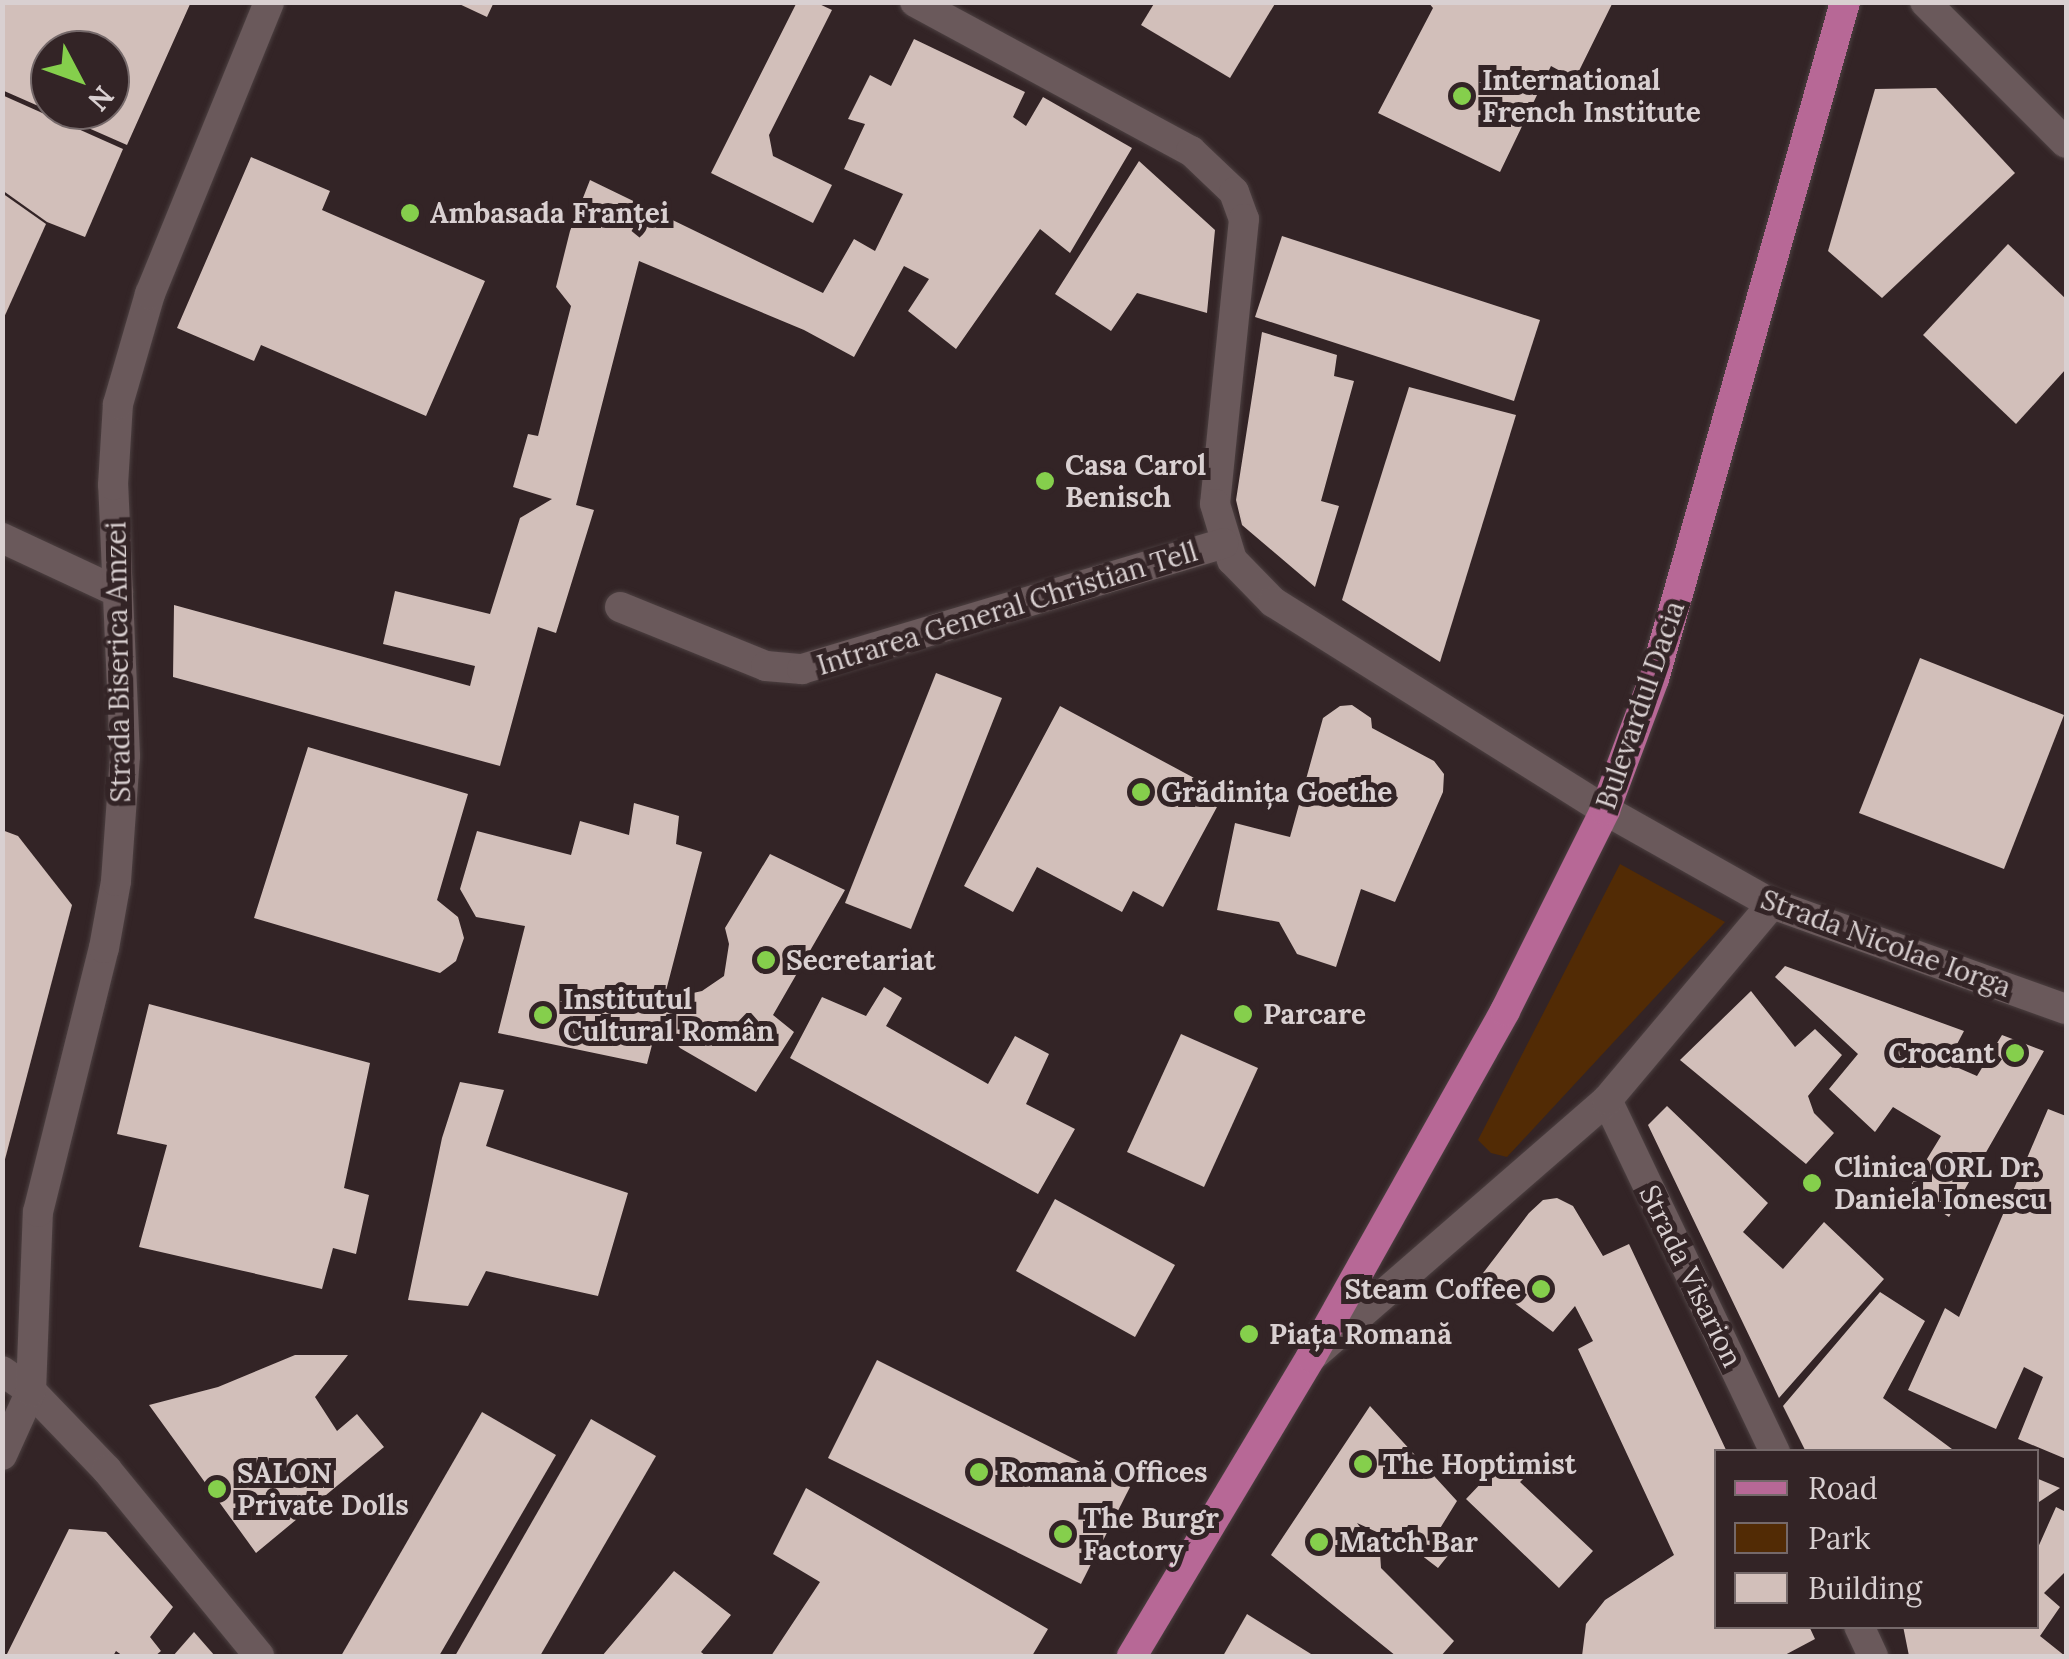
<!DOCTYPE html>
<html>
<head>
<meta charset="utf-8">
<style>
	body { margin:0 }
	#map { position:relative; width:2069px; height:1659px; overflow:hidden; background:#332426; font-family:Lora,serif }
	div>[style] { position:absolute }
	.green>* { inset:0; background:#522b05 }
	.building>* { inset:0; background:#d2bfba }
	.roads { filter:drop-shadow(0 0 2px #4c4041) drop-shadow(0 0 2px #4c4041) }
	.street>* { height:30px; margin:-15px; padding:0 15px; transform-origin:15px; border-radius:15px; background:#6a595b }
	.primary>* { height:30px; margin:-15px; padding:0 15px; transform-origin:15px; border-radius:15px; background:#b76896 }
	.dots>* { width:28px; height:28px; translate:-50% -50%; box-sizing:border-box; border:5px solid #332426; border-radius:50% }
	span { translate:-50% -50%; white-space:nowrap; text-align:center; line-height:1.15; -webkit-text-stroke:10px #332426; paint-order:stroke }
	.poi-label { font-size:28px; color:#d9d0d1; font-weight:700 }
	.left { translate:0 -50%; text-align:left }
	.right { translate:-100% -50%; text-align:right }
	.street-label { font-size:28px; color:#d9d0d1 }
	.frame { position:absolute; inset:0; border:5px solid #d9d0d1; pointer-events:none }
	.legend { position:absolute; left:1714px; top:1449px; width:325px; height:180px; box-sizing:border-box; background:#332426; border:2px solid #75696a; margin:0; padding:12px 18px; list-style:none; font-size:30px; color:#d9d0d1 }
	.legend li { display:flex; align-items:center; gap:20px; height:50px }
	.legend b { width:50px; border:2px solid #75696a }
	.north { position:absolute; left:30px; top:30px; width:100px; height:100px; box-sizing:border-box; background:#332426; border:2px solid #75696a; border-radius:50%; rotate:131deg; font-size:28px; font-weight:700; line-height:40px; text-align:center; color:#d9d0d1 }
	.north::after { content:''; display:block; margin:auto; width:35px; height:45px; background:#85cf4c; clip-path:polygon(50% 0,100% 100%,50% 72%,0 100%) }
</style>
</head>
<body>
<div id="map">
	<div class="green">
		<div style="clip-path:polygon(1620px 864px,1725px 922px,1507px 1157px,1491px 1153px,1478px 1140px)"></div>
	</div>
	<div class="building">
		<div style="clip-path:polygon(evenodd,2px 2px,191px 2px,127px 145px,2px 90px,2px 2px,50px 50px,110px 50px,110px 110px,50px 110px,50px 50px)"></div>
		<div style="clip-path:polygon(455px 2px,494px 2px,487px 17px)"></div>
		<div style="clip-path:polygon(797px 2px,815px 2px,832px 10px,769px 135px,773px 156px,832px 185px,813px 223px,711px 173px)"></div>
		<div style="clip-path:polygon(1155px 2px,1276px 2px,1230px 78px,1141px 25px)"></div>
		<div style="clip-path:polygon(1428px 2px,1613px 2px,1575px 79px,1551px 66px,1500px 172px,1378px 113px,1433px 8px)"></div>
		<div style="clip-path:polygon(914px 39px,1025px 92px,1013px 117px,1026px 126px,1043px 97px,1132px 148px,1070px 253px,1040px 229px,956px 349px,908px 311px,929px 279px,904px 266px,854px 357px,804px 330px,639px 261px,576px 505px,594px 510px,556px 633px,538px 627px,500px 766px,173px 677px,174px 605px,470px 686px,475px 666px,383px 644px,395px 591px,490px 614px,520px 518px,552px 499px,513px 487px,528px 434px,538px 436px,571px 306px,556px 287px,570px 231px,590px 180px,823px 293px,854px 239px,875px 251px,903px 194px,844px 169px,865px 124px,848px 119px,870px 75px,891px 86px)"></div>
		<div style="clip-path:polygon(1936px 88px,2015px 173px,1882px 298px,1828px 251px,1875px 89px)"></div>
		<div style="clip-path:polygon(2px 95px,123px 149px,85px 237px,47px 222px,2px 190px)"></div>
		<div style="clip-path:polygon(251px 157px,330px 191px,322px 210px,485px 281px,426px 416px,261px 345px,254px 361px,177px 328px)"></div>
		<div style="clip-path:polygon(1139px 161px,1215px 230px,1207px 313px,1137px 293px,1111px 331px,1055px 294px)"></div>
		<div style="clip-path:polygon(2px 193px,46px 224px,2px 322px)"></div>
		<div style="clip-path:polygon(1282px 236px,1540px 320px,1514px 401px,1255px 317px)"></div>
		<div style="clip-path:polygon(2008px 244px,2066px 299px,2066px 369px,2016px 424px,1923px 335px)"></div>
		<div style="clip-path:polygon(1262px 332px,1337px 355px,1334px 376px,1354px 381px,1321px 501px,1339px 506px,1315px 587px,1242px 525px,1236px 500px)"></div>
		<div style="clip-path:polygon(1409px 387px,1516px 415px,1440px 662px,1342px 600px)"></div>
		<div style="clip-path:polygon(1920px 658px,2064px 715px,2004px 869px,1859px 813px)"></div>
		<div style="clip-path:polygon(936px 673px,1002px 698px,911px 929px,845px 903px)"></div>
		<div style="clip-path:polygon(1352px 705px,1371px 718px,1372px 728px,1434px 761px,1444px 774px,1443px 792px,1395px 902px,1361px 889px,1336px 967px,1297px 954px,1279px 922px,1217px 910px,1235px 823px,1290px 837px,1323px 718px,1340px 706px)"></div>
		<div style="clip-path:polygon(1060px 706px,1224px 794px,1163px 907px,1133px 891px,1122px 912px,1037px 867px,1013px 912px,964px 886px)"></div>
		<div style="clip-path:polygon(308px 747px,468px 794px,437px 900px,458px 917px,464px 938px,456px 961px,440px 973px,254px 918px)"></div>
		<div style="clip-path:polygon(634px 803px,679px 816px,676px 844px,702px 852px,660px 1014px,666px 999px,702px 991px,724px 976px,729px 944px,725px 928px,770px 854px,845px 890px,773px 1015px,794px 1032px,756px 1092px,680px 1048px,658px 1022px,647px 1064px,498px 1033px,525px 926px,476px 917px,460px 889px,477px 831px,571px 855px,580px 821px,629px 835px)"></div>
		<div style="clip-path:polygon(2px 830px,18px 836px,72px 905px,4px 1163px)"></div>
		<div style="clip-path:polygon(1785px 966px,1964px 1031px,1947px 1063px,1977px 1076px,2002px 1035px,2044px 1051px,1949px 1217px,1908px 1190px,1941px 1136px,1893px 1107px,1875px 1132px,1829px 1089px,1858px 1054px,1775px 977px)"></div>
		<div style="clip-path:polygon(884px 987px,902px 998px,886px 1026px,988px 1084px,1015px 1036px,1049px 1054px,1026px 1104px,1075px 1129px,1038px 1194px,790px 1058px,822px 997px,866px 1016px)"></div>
		<div style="clip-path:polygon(1751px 991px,1795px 1047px,1815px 1029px,1842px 1055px,1808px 1096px,1814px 1113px,1834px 1133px,1806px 1164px,1680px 1060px)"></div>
		<div style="clip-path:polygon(149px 1004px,370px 1063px,344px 1188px,369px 1195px,356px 1254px,333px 1248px,322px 1289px,139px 1247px,167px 1145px,117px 1134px)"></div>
		<div style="clip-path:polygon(1181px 1034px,1258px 1068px,1204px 1187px,1127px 1152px)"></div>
		<div style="clip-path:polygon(460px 1082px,504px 1090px,486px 1146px,628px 1193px,598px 1296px,486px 1271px,468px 1306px,408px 1300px,442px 1138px)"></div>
		<div style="clip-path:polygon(1667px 1106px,1768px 1203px,1743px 1232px,1783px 1269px,1824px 1222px,1884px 1279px,1779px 1398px,1648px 1125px)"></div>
		<div style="clip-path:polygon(2048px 1109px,2066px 1116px,2066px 1459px,2018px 1439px,2043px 1377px,2024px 1367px,1996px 1429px,1908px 1390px,1945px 1308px,1959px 1317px)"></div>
		<div style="clip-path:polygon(1557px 1198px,1573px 1206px,1603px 1256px,1629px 1244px,1727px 1452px,1716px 1452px,1716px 1626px,1809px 1626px,1815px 1639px,1783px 1656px,1582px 1656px,1586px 1624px,1605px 1600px,1674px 1555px,1578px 1349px,1593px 1341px,1575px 1306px,1553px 1332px,1480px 1277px,1529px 1213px,1543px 1200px)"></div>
		<div style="clip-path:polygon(1055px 1199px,1175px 1265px,1135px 1337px,1016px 1271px)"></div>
		<div style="clip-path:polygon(1880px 1292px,1925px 1321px,1883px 1398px,1956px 1452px,1806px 1452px,1783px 1406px)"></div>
		<div style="clip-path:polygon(295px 1355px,348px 1355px,315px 1397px,337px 1431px,357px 1414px,384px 1447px,256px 1553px,149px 1405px,218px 1387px)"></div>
		<div style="clip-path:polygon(877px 1360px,1130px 1487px,1081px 1584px,828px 1458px)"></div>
		<div style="clip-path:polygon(1370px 1406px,1457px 1501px,1439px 1530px,1454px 1548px,1438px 1568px,1412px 1548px,1357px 1523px,1380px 1553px,1381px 1568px,1454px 1641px,1441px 1656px,1396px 1656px,1271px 1555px)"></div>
		<div style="clip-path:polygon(482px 1412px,556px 1455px,439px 1656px,341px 1656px)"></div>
		<div style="clip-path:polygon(591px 1419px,656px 1456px,540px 1656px,455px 1656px)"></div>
		<div style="clip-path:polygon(1505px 1458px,1525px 1477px,1520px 1482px,1593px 1551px,1559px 1588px,1466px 1499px)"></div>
		<div style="clip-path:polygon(2036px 1478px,2060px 1488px,2036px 1504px)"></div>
		<div style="clip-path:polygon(806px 1488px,1048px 1629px,1032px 1656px,771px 1656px,820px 1582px,773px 1554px)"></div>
		<div style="clip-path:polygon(2056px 1507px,2066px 1512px,2066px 1571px,2044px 1593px,2060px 1607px,2040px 1636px,2065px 1656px,1909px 1656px,1903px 1626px,2036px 1626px,2036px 1552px)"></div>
		<div style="clip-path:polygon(69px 1529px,106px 1532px,173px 1607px,150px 1637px,161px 1651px,155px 1656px,123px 1656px,116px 1651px,113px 1656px,6px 1656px)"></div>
		<div style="clip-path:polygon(674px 1571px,731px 1615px,701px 1652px,706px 1656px,602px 1656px)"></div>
		<div style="clip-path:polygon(1247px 1614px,1311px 1654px,1310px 1656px,1223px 1656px)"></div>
		<div style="clip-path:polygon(194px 1632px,215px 1656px,173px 1656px)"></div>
	</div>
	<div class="roads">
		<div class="street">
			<div style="left:915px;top:2px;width:314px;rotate:28.4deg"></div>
			<div style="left:1191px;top:151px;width:59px;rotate:43.6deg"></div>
			<div style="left:1234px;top:192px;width:29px;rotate:70deg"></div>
			<div style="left:1244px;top:219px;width:286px;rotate:95.8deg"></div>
			<div style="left:1215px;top:504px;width:59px;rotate:73.1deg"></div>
			<div style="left:1232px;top:560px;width:59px;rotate:45.7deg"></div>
			<div style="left:1273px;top:602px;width:392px;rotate:32.1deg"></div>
			<div style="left:1605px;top:810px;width:192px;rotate:29.4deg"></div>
			<div style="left:1772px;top:904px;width:312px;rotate:19.7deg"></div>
			<div style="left:1925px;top:2px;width:199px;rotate:45deg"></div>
			<div style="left:2px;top:538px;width:128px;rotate:25deg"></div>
			<div style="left:620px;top:607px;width:157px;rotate:22deg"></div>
			<div style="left:766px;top:666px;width:36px;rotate:5deg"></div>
			<div style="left:802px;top:669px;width:440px;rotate:-16.6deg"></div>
			<div style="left:1607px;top:1100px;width:390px;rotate:64.5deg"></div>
			<div style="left:1316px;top:1353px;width:386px;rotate:-41deg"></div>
			<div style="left:1607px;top:1100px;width:256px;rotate:-49.9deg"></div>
			<div style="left:2px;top:1371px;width:35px;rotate:35deg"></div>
			<div style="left:31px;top:1391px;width:110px;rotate:46.1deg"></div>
			<div style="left:107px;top:1470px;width:240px;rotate:50.7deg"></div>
			<div style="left:2px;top:1455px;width:70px;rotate:-65.6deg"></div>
			<div style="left:31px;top:1391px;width:179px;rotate:-87.8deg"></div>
			<div style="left:38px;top:1212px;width:272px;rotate:-76deg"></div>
			<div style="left:104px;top:948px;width:68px;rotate:-79.8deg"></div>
			<div style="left:116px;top:881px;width:125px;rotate:-85.9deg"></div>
			<div style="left:125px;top:756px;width:271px;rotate:-92.5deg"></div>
			<div style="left:113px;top:485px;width:81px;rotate:-86.5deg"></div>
			<div style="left:118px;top:404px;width:115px;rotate:-73.8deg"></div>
			<div style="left:150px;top:294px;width:315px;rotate:-67.8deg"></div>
			<div style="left:1859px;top:1626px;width:33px;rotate:65deg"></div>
		</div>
		<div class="primary">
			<div style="left:1132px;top:1656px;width:348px;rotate:-59.1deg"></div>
			<div style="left:1311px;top:1357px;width:397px;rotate:-60.7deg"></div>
			<div style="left:1505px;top:1011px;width:225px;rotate:-63.5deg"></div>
			<div style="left:1605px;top:810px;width:140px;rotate:-69.5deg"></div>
			<div style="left:1654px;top:679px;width:703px;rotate:-74.24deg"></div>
		</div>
	</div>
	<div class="dots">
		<div style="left:1462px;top:96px;background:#85cf4c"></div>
		<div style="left:410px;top:213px;background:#85cf4c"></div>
		<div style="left:1045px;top:481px;background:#85cf4c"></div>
		<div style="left:1141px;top:792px;background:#85cf4c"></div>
		<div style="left:766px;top:960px;background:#85cf4c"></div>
		<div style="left:1243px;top:1014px;background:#85cf4c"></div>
		<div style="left:543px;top:1015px;background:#85cf4c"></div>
		<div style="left:2015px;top:1053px;background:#85cf4c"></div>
		<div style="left:1812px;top:1183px;background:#85cf4c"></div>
		<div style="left:1541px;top:1289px;background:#85cf4c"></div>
		<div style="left:1249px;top:1334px;background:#85cf4c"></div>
		<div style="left:1363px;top:1464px;background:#85cf4c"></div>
		<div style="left:979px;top:1472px;background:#85cf4c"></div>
		<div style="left:217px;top:1489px;background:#85cf4c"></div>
		<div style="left:1063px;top:1534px;background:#85cf4c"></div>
		<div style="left:1319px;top:1542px;background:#85cf4c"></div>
	</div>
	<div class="poi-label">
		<span class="left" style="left:1482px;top:96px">International<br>French Institute</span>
		<span class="left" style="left:430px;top:213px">Ambasada Franței</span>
		<span class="left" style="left:1065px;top:481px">Casa Carol<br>Benisch</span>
		<span class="left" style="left:1161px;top:792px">Grădinița Goethe</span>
		<span class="left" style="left:786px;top:960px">Secretariat</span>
		<span class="left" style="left:563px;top:1015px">Institutul<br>Cultural Român</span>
		<span class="left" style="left:1263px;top:1014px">Parcare</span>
		<span class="right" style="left:1995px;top:1053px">Crocant</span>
		<span class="left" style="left:1834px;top:1183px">Clinica ORL Dr.<br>Daniela Ionescu</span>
		<span class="right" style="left:1521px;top:1289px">Steam Coffee</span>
		<span class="left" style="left:1269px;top:1334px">Piața Romană</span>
		<span class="left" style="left:1383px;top:1464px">The Hoptimist</span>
		<span class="left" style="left:999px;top:1472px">Romană Offices</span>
		<span class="left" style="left:237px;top:1489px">SALON<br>Private Dolls</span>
		<span class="left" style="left:1083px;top:1534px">The Burgr<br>Factory</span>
		<span class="left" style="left:1339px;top:1542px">Match Bar</span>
	</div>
	<div class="street-label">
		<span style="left:1007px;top:608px;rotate:-17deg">Intrarea General Christian Tell</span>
		<span style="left:118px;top:662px;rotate:-91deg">Strada Biserica Amzei</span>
		<span style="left:1640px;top:705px;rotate:-71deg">Bulevardul Dacia</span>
		<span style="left:1886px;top:943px;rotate:20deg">Strada Nicolae Iorga</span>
		<span style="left:1691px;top:1276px;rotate:64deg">Strada Visarion</span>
	</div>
	<div class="frame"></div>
	<ul class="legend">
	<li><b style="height:12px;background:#b76896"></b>Road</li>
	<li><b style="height:28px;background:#522b05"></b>Park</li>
	<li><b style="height:28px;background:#d2bfba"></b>Building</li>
	</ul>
	<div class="north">N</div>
</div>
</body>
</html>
